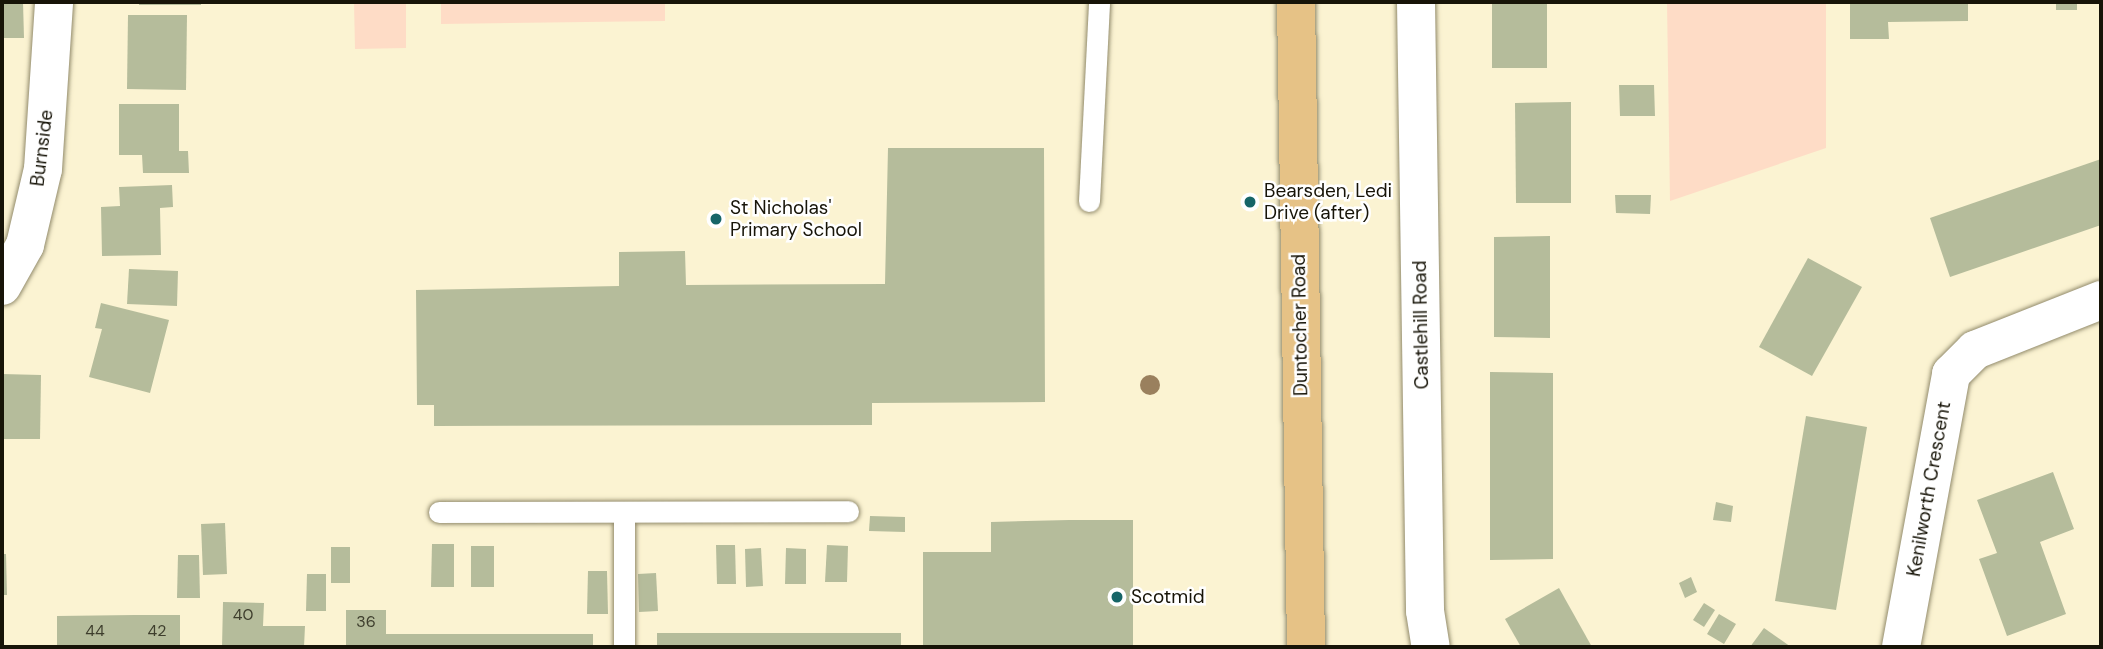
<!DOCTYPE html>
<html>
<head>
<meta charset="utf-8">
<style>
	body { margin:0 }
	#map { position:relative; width:2103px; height:649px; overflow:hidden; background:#fbf3d2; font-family:"DM Sans",sans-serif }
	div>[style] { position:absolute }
	.green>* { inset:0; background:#fedcc6 }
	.building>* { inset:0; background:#b5bc9b }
	.roads { filter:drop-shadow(0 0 2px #928b6c) drop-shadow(0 0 2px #928b6c) }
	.lane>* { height:21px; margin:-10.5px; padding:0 10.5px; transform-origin:10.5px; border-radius:10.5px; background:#fff }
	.street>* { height:38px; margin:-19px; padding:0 19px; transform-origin:19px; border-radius:19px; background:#fff }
	.primary>* { height:38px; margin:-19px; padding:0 19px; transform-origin:19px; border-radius:19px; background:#e6c286 }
	.trees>* { width:20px; height:20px; margin:-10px; border-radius:50%; background:#9a805e }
	.dots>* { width:19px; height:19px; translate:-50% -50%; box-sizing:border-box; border:4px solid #fff; border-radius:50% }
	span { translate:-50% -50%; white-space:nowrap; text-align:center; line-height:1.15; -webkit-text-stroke:5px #fff; paint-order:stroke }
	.number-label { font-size:16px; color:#3e3e2d }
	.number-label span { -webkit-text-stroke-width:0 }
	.street-label { font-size:19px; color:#171408 }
	.poi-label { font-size:19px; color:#171408 }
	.left { translate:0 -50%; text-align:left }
	.frame { position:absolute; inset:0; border:4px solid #171408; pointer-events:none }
</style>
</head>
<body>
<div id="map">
	<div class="green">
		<div style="clip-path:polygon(354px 2px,406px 2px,406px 48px,355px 49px)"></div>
		<div style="clip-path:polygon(441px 2px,665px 2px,665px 21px,441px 24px)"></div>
		<div style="clip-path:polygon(1667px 2px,1826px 2px,1826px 148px,1670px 201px)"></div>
	</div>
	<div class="building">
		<div style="clip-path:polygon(2px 2px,23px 2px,24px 38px,2px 38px)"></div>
		<div style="clip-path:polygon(139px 2px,201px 2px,201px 5px,139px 5px)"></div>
		<div style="clip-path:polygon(1492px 2px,1547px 2px,1547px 68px,1492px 68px)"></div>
		<div style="clip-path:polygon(1850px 2px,1968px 2px,1968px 21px,1888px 22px,1889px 39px,1850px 39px)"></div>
		<div style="clip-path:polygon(2056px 2px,2077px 2px,2077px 10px,2056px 10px)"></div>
		<div style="clip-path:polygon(128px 15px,187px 15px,186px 90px,127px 89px)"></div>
		<div style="clip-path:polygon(1619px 85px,1654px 85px,1655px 116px,1620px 116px)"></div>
		<div style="clip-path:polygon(1571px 102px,1571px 203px,1516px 203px,1515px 103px)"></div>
		<div style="clip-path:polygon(119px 104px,179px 104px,179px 151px,188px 151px,189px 173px,143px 173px,142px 155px,119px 155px)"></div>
		<div style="clip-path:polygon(888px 148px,1044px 148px,1045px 402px,872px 403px,872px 425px,434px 426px,434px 405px,417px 405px,416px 290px,619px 286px,619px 252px,685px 251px,686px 285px,885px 284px)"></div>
		<div style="clip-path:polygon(2101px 159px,2101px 225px,1950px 277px,1930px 218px)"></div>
		<div style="clip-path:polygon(172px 185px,173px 207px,160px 208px,161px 255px,102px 256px,101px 207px,120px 206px,119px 187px)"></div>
		<div style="clip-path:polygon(1615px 195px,1651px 195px,1650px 214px,1616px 213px)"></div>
		<div style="clip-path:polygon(1550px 236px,1550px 338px,1494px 337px,1494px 237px)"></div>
		<div style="clip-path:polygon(1808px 258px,1862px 287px,1812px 376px,1759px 347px)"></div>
		<div style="clip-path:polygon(129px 269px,178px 271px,177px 306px,127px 304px)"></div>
		<div style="clip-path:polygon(101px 303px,169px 320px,150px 393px,89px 377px,102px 329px,95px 328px)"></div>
		<div style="clip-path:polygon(1490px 372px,1553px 373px,1553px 559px,1490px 560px)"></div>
		<div style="clip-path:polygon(2px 374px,41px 375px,40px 439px,2px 439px)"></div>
		<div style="clip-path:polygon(1806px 416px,1867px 427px,1836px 610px,1775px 601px)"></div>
		<div style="clip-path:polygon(2053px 472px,2074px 529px,2040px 542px,2066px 614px,2007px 636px,1979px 559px,1997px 553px,1977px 500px)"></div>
		<div style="clip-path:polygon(1716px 502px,1733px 506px,1731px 522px,1713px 520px)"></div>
		<div style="clip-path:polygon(870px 516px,905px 517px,905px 532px,869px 531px)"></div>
		<div style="clip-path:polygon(1069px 520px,1133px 520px,1133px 647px,923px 647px,923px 552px,991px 552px,991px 522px)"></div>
		<div style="clip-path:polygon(225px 523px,227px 574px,203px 575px,201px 524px)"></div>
		<div style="clip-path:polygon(432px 544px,454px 544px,454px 587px,431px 587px)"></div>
		<div style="clip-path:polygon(716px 545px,735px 545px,736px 584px,717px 584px)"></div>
		<div style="clip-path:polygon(827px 545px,848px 546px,847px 582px,825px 582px)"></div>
		<div style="clip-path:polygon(471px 546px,494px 546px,494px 587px,471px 587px)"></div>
		<div style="clip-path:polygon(331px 547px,350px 547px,350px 583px,331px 583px)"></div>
		<div style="clip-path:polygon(761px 548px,763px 586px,746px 587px,745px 549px)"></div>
		<div style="clip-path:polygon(786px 548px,806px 549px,806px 584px,785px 584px)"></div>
		<div style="clip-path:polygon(2px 554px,6px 554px,7px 595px,2px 595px)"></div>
		<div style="clip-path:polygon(178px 555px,199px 555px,200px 598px,177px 598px)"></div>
		<div style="clip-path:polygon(588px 571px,607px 571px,608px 614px,587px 614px)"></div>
		<div style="clip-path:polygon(656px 573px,658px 611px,639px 612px,638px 574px)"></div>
		<div style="clip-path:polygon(307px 574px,326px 574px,326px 611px,306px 611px)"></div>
		<div style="clip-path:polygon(1691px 577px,1697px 592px,1685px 598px,1679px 583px)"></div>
		<div style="clip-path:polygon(1559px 588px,1592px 647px,1521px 647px,1505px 619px)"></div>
		<div style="clip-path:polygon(223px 602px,264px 603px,263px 626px,305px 626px,304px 647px,222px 647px)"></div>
		<div style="clip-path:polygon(1704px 603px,1715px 610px,1704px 627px,1693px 620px)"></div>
		<div style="clip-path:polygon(346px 610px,386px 610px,386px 634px,593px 634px,593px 647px,346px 647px)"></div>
		<div style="clip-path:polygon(1719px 614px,1736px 624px,1724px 644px,1707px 634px)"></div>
		<div style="clip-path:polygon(134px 615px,180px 615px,180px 647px,57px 647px,57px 616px)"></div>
		<div style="clip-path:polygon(1764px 628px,1791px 647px,1750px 647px)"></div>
		<div style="clip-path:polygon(657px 633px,901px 633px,901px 647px,657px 647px)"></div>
	</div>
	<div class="roads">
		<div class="lane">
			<div style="left:1089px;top:201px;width:199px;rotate:-87.1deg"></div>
			<div style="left:439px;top:512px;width:409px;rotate:-0.1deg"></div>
			<div style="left:624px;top:647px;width:135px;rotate:-90deg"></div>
		</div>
		<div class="street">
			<div style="left:1416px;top:2px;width:609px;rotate:89.15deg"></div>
			<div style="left:1425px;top:611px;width:36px;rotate:81deg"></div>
			<div style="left:2px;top:286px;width:47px;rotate:-60.7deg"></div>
			<div style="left:25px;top:245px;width:78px;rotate:-76.7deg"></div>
			<div style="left:43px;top:169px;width:167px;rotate:-86.2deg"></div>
			<div style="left:1901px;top:647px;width:278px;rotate:-79.6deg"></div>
			<div style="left:1951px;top:374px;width:34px;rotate:-45deg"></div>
			<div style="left:1975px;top:350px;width:136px;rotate:-21.6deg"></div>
		</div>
		<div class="primary">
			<div style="left:1296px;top:2px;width:645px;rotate:89.11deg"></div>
		</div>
	</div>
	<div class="trees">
		<div style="left:1150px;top:385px"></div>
	</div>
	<div class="dots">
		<div style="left:1250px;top:202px;background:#166567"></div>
		<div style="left:716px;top:219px;background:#166567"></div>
		<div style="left:1117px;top:597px;background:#166567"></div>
	</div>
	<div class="number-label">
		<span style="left:243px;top:615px">40</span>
		<span style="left:366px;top:622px">36</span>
		<span style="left:95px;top:631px">44</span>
		<span style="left:157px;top:631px">42</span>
	</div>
	<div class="street-label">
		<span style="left:42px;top:148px;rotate:-83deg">Burnside</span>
		<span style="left:1300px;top:325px;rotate:-91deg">Duntocher Road</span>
		<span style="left:1421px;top:325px;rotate:-91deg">Castlehill Road</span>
		<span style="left:1929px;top:489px;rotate:-80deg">Kenilworth Crescent</span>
	</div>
	<div class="poi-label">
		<span class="left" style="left:1264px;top:202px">Bearsden, Ledi<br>Drive (after)</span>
		<span class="left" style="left:730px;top:219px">St Nicholas'<br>Primary School</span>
		<span class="left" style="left:1131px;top:597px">Scotmid</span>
	</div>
	<div class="frame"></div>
</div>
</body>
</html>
